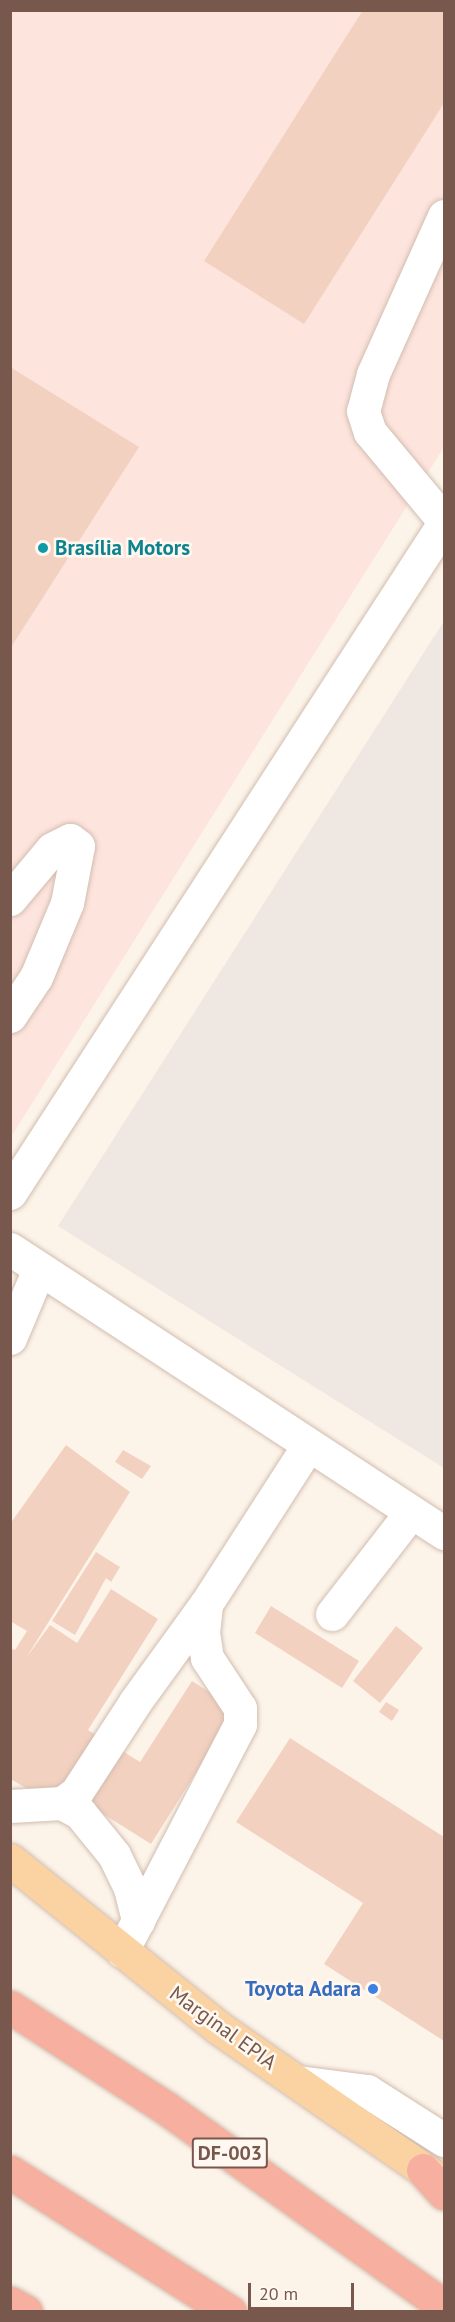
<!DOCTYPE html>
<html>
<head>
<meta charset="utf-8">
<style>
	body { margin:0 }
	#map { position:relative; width:455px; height:2322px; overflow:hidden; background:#fdf4e9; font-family:"PT Sans",sans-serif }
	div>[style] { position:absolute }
	.commercial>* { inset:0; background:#fde4dd }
	.industrial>* { inset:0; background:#eee7e2 }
	.building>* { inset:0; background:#f3d1c0 }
	.roads { filter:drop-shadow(0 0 2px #d2bdb0) drop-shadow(0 0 2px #d2bdb0) }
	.minor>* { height:33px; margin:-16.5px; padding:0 16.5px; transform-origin:16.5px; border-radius:16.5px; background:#fff }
	.major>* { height:33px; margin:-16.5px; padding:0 16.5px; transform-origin:16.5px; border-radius:16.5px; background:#fbd3a2 }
	.highway>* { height:33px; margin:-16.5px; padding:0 16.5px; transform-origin:16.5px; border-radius:16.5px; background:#f7b0a0 }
	.dots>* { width:16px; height:16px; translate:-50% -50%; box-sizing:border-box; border:3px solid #fff8f0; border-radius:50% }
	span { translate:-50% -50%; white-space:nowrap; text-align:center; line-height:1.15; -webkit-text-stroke:5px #fff8f0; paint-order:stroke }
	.shield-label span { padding:2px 4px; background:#fff8f0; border:2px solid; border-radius:4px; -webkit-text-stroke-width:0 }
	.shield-label { font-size:20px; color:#78584c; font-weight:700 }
	.culture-label { font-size:21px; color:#0d838f; font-weight:700 }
	.left { translate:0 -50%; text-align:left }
	.shop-label { font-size:21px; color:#366cbe; font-weight:700 }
	.right { translate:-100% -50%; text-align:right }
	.street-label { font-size:21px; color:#78584c }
	.frame { position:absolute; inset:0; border:12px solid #78584c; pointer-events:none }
	.scale { position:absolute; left:248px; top:2283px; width:106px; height:27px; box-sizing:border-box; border:3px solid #78584c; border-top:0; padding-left:8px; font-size:18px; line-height:21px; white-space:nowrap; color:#78584c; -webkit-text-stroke:4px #fff8f0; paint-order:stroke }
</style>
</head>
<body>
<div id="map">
	<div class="commercial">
		<div style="clip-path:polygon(11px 11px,444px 11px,444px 447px,11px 1137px)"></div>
	</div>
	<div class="industrial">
		<div style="clip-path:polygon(444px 621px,444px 1468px,58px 1226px)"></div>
	</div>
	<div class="building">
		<div style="clip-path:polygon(363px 10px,444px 10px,444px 103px,304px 324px,204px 261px)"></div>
		<div style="clip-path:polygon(10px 367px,139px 447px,10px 649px)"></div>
		<div style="clip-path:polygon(66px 1445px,130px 1492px,26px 1658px,50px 1625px,77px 1643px,111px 1589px,158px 1619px,88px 1730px,140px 1762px,192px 1681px,236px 1709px,151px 1844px,60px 1787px,28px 1789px,10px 1779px,10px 1648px,15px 1650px,27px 1631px,10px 1621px,10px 1524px)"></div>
		<div style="clip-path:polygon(123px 1450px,151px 1466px,142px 1479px,115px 1462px)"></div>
		<div style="clip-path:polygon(96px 1552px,120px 1567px,111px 1582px,106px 1578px,75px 1635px,52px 1621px)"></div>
		<div style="clip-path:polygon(271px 1606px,359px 1661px,342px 1688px,255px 1633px)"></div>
		<div style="clip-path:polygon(396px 1626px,423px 1648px,380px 1703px,353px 1681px)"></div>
		<div style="clip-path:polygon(386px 1702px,399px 1710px,392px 1721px,379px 1712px)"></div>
		<div style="clip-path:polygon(290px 1738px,444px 1837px,444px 2041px,324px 1964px,363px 1903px,236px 1822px)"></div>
	</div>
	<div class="roads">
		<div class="minor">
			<div style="left:444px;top:216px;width:173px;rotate:114.2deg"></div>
			<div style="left:373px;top:374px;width:38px;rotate:105deg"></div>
			<div style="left:363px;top:411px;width:22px;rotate:72deg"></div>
			<div style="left:370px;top:432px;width:116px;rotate:50.3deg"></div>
			<div style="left:10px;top:899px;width:65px;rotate:-50deg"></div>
			<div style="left:52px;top:849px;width:20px;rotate:-27deg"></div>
			<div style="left:70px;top:840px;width:10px;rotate:37deg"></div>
			<div style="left:78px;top:846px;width:58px;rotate:100.9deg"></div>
			<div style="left:67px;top:903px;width:80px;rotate:112.7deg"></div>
			<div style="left:36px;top:977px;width:47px;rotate:123.7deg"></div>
			<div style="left:10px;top:1193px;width:798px;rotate:-57.07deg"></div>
			<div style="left:10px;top:1249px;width:519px;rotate:33.2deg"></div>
			<div style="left:10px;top:1338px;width:75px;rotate:-67.2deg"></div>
			<div style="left:332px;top:1614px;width:129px;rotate:-52.2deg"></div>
			<div style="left:62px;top:1803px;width:21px;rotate:29deg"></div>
			<div style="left:80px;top:1813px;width:54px;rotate:51deg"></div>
			<div style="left:114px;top:1855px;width:37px;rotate:64deg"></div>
			<div style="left:130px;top:1888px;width:34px;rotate:76deg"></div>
			<div style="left:10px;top:1806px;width:52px;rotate:-3.3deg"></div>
			<div style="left:62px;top:1803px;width:17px;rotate:-36deg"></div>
			<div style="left:76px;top:1793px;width:108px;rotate:-57deg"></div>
			<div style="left:135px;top:1702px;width:121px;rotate:-54.1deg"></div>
			<div style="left:122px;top:1951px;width:256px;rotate:-62.5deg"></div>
			<div style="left:240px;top:1724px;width:16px;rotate:-90deg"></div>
			<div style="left:240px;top:1708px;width:60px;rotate:-123.4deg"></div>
			<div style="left:207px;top:1658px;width:25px;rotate:-99deg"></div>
			<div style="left:203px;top:1633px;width:29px;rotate:-84deg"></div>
			<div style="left:206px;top:1604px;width:188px;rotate:-57.2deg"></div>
			<div style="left:298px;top:2082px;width:70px;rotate:7.4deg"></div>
			<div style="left:367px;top:2091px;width:91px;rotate:32.5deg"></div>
		</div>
		<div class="major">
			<div style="left:10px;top:1860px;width:268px;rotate:38.8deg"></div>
			<div style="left:219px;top:2028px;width:274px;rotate:34.7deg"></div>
		</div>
		<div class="highway">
			<div style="left:10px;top:2007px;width:186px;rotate:32.9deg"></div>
			<div style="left:166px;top:2108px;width:341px;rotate:35.5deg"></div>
			<div style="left:423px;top:2170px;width:31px;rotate:48deg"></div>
			<div style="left:10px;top:2172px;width:261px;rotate:32.5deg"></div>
			<div style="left:10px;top:2303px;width:18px;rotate:29deg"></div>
		</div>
	</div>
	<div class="dots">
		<div style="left:43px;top:548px;background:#0f9aa8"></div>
		<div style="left:373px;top:1989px;background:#3f7fe0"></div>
	</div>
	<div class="shield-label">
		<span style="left:230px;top:2153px">DF-003</span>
	</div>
	<div class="culture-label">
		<span class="left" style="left:55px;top:548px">Brasília Motors</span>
	</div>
	<div class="shop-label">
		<span class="right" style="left:361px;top:1989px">Toyota Adara</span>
	</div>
	<div class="street-label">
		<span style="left:223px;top:2028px;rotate:36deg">Marginal EPIA</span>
	</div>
	<div class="frame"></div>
	<div class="scale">20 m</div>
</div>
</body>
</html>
